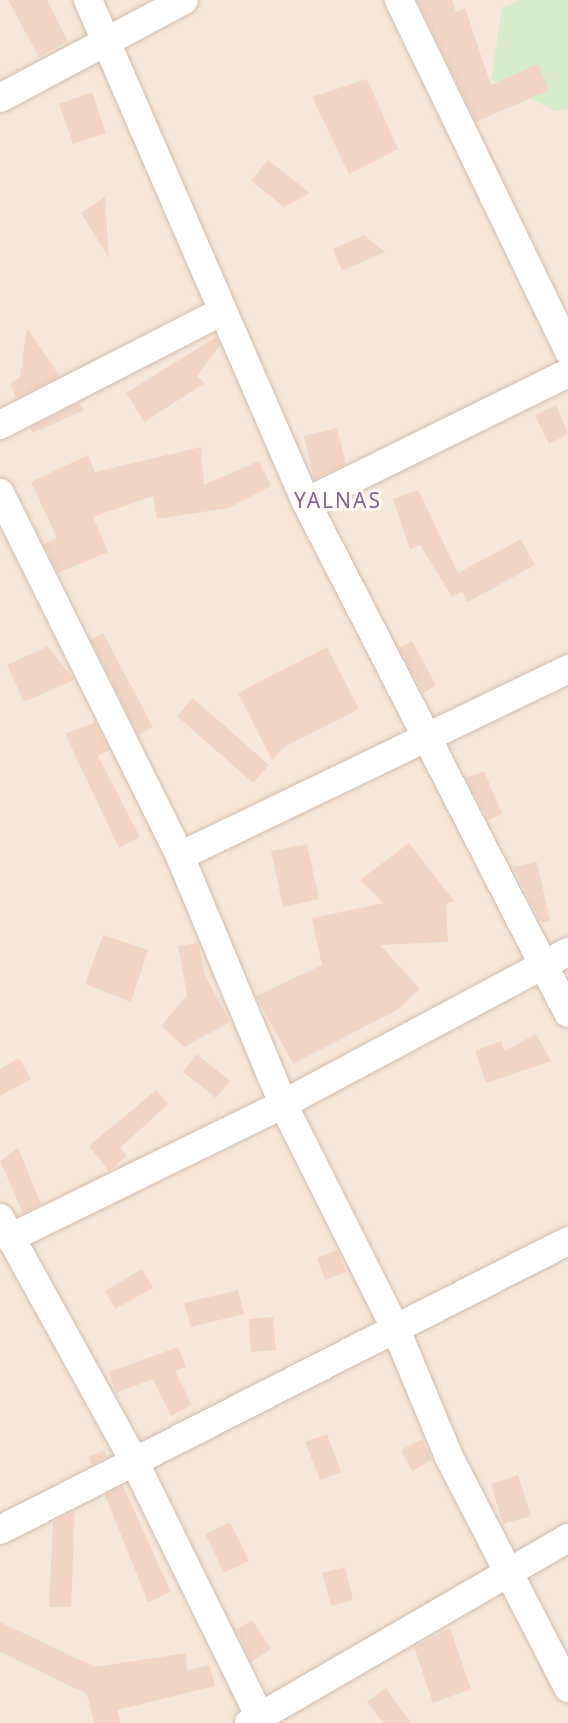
<!DOCTYPE html>
<html>
<head>
<meta charset="utf-8">
<style>
	body { margin:0 }
	#map { position:relative; width:568px; height:1723px; overflow:hidden; background:#fdf6ec; font-family:"Noto Sans",sans-serif }
	div>[style] { position:absolute }
	.residential>* { inset:0; background:#f5e8da }
	.green>* { inset:0; background:#d8ecc9 }
	.building>* { inset:0; background:#f3d5c3 }
	.roads { filter:drop-shadow(0 0 2px #d1beb0) drop-shadow(0 0 2px #d1beb0) }
	.street>* { height:28px; margin:-14px; padding:0 14px; transform-origin:14px; border-radius:14px; background:#fff }
	span { translate:-50% -50%; white-space:nowrap; text-align:center; line-height:1.15; -webkit-text-stroke:6px #fffaf3; paint-order:stroke }
	.neighbourhood-label { font-size:21px; color:#846695; letter-spacing:2px }
</style>
</head>
<body>
<div id="map">
	<div class="residential">
		<div style="clip-path:polygon(0 0,568px 0,568px 1723px,0 1723px)"></div>
	</div>
	<div class="green">
		<div style="clip-path:polygon(520px 0,568px 0,568px 109px,556px 111px,491px 80px,502px 8px)"></div>
	</div>
	<div class="building">
		<div style="clip-path:polygon(8px 0,47px 0,68px 41px,39px 57px)"></div>
		<div style="clip-path:polygon(417px 0,452px 0,456px 12px,465px 8px,491px 85px,538px 64px,549px 90px,476px 122px)"></div>
		<div style="clip-path:polygon(367px 79px,398px 149px,349px 174px,312px 97px)"></div>
		<div style="clip-path:polygon(92px 92px,106px 133px,73px 144px,59px 104px)"></div>
		<div style="clip-path:polygon(268px 160px,310px 193px,284px 207px,251px 181px)"></div>
		<div style="clip-path:polygon(105px 197px,109px 258px,81px 213px)"></div>
		<div style="clip-path:polygon(364px 235px,385px 252px,342px 271px,333px 249px)"></div>
		<div style="clip-path:polygon(27px 328px,60px 376px,16px 398px,10px 384px,20px 377px)"></div>
		<div style="clip-path:polygon(216px 337px,220px 345px,197px 376px,205px 383px,144px 422px,126px 393px)"></div>
		<div style="clip-path:polygon(79px 403px,84px 410px,33px 433px,30px 428px)"></div>
		<div style="clip-path:polygon(556px 405px,568px 434px,549px 444px,535px 415px)"></div>
		<div style="clip-path:polygon(337px 428px,346px 464px,314px 479px,304px 436px)"></div>
		<div style="clip-path:polygon(201px 447px,204px 485px,259px 461px,271px 486px,228px 508px,157px 519px,153px 496px,93px 517px,108px 552px,58px 573px,44px 544px,57px 538px,31px 482px,88px 455px,95px 472px)"></div>
		<div style="clip-path:polygon(418px 490px,458px 573px,521px 539px,535px 565px,468px 602px,462px 592px,452px 597px,420px 545px,410px 549px,393px 499px)"></div>
		<div style="clip-path:polygon(103px 633px,153px 727px,138px 735px,91px 640px)"></div>
		<div style="clip-path:polygon(412px 641px,436px 685px,423px 693px,399px 648px)"></div>
		<div style="clip-path:polygon(48px 646px,74px 680px,24px 702px,7px 665px)"></div>
		<div style="clip-path:polygon(327px 647px,359px 709px,284px 747px,272px 760px,238px 693px)"></div>
		<div style="clip-path:polygon(193px 698px,269px 765px,253px 783px,177px 716px)"></div>
		<div style="clip-path:polygon(95px 722px,109px 750px,98px 756px,140px 837px,119px 848px,65px 734px)"></div>
		<div style="clip-path:polygon(484px 771px,502px 814px,488px 820px,466px 778px)"></div>
		<div style="clip-path:polygon(409px 843px,454px 901px,446px 904px,448px 942px,380px 945px,420px 989px,397px 1010px,293px 1064px,256px 996px,322px 965px,312px 918px,384px 903px,360px 880px)"></div>
		<div style="clip-path:polygon(307px 844px,319px 899px,283px 907px,271px 851px)"></div>
		<div style="clip-path:polygon(537px 862px,550px 921px,541px 923px,513px 867px)"></div>
		<div style="clip-path:polygon(103px 935px,148px 950px,131px 1002px,85px 984px)"></div>
		<div style="clip-path:polygon(198px 943px,205px 975px,230px 1022px,184px 1047px,161px 1026px,187px 995px,178px 946px)"></div>
		<div style="clip-path:polygon(536px 1034px,551px 1061px,486px 1083px,475px 1051px,501px 1041px,504px 1051px)"></div>
		<div style="clip-path:polygon(197px 1054px,230px 1081px,216px 1098px,183px 1072px)"></div>
		<div style="clip-path:polygon(19px 1058px,31px 1079px,0 1096px,0 1069px)"></div>
		<div style="clip-path:polygon(156px 1090px,168px 1104px,120px 1148px,127px 1156px,109px 1171px,89px 1146px)"></div>
		<div style="clip-path:polygon(18px 1148px,41px 1204px,23px 1213px,0 1161px)"></div>
		<div style="clip-path:polygon(337px 1250px,346px 1272px,325px 1280px,317px 1258px)"></div>
		<div style="clip-path:polygon(142px 1269px,153px 1288px,115px 1309px,105px 1291px)"></div>
		<div style="clip-path:polygon(238px 1290px,244px 1314px,191px 1327px,184px 1303px)"></div>
		<div style="clip-path:polygon(273px 1317px,276px 1350px,251px 1352px,249px 1319px)"></div>
		<div style="clip-path:polygon(178px 1347px,186px 1367px,175px 1371px,192px 1405px,171px 1416px,153px 1379px,116px 1393px,109px 1372px)"></div>
		<div style="clip-path:polygon(327px 1434px,341px 1472px,320px 1480px,305px 1442px)"></div>
		<div style="clip-path:polygon(422px 1439px,432px 1460px,412px 1471px,401px 1450px)"></div>
		<div style="clip-path:polygon(104px 1450px,107px 1457px,92px 1465px,89px 1457px)"></div>
		<div style="clip-path:polygon(518px 1475px,531px 1516px,503px 1524px,491px 1484px)"></div>
		<div style="clip-path:polygon(123px 1486px,171px 1592px,148px 1602px,105px 1495px)"></div>
		<div style="clip-path:polygon(75px 1511px,71px 1607px,49px 1607px,53px 1522px)"></div>
		<div style="clip-path:polygon(230px 1522px,249px 1561px,224px 1573px,205px 1534px)"></div>
		<div style="clip-path:polygon(345px 1567px,353px 1600px,331px 1606px,322px 1573px)"></div>
		<div style="clip-path:polygon(252px 1620px,271px 1649px,251px 1662px,236px 1630px)"></div>
		<div style="clip-path:polygon(0 1622px,95px 1667px,186px 1653px,187px 1670px,210px 1665px,215px 1686px,117px 1710px,121px 1723px,94px 1723px,87px 1694px,0 1652px)"></div>
		<div style="clip-path:polygon(450px 1628px,471px 1689px,433px 1703px,414px 1647px)"></div>
		<div style="clip-path:polygon(386px 1688px,395px 1701px,411px 1723px,383px 1723px,367px 1702px)"></div>
	</div>
	<div class="roads">
		<div class="street">
			<div style="left:88px;top:0;width:547px;rotate:66.53deg"></div>
			<div style="left:306px;top:502px;width:574px;rotate:62.85deg"></div>
			<div style="left:399px;top:0;width:389px;rotate:64.2deg"></div>
			<div style="left:0;top:98px;width:208px;rotate:-28deg"></div>
			<div style="left:0;top:425px;width:250px;rotate:-27.1deg"></div>
			<div style="left:0;top:493px;width:405px;rotate:63.6deg"></div>
			<div style="left:180px;top:856px;width:269px;rotate:67.4deg"></div>
			<div style="left:283px;top:1104px;width:255px;rotate:63.4deg"></div>
			<div style="left:397px;top:1332px;width:135px;rotate:67.4deg"></div>
			<div style="left:449px;top:1457px;width:260px;rotate:62.7deg"></div>
			<div style="left:306px;top:502px;width:292px;rotate:-26.2deg"></div>
			<div style="left:180px;top:856px;width:431px;rotate:-25.7deg"></div>
			<div style="left:0;top:1218px;width:275px;rotate:61.1deg"></div>
			<div style="left:133px;top:1459px;width:294px;rotate:63.8deg"></div>
			<div style="left:10px;top:1238px;width:304px;rotate:-26.1deg"></div>
			<div style="left:283px;top:1104px;width:323px;rotate:-28.1deg"></div>
			<div style="left:0;top:1530px;width:637px;rotate:-26.97deg"></div>
			<div style="left:249px;top:1723px;width:369px;rotate:-30.1deg"></div>
		</div>
	</div>
	<div class="neighbourhood-label">
		<span style="left:338px;top:500px">YALNAS</span>
	</div>
</div>
</body>
</html>
